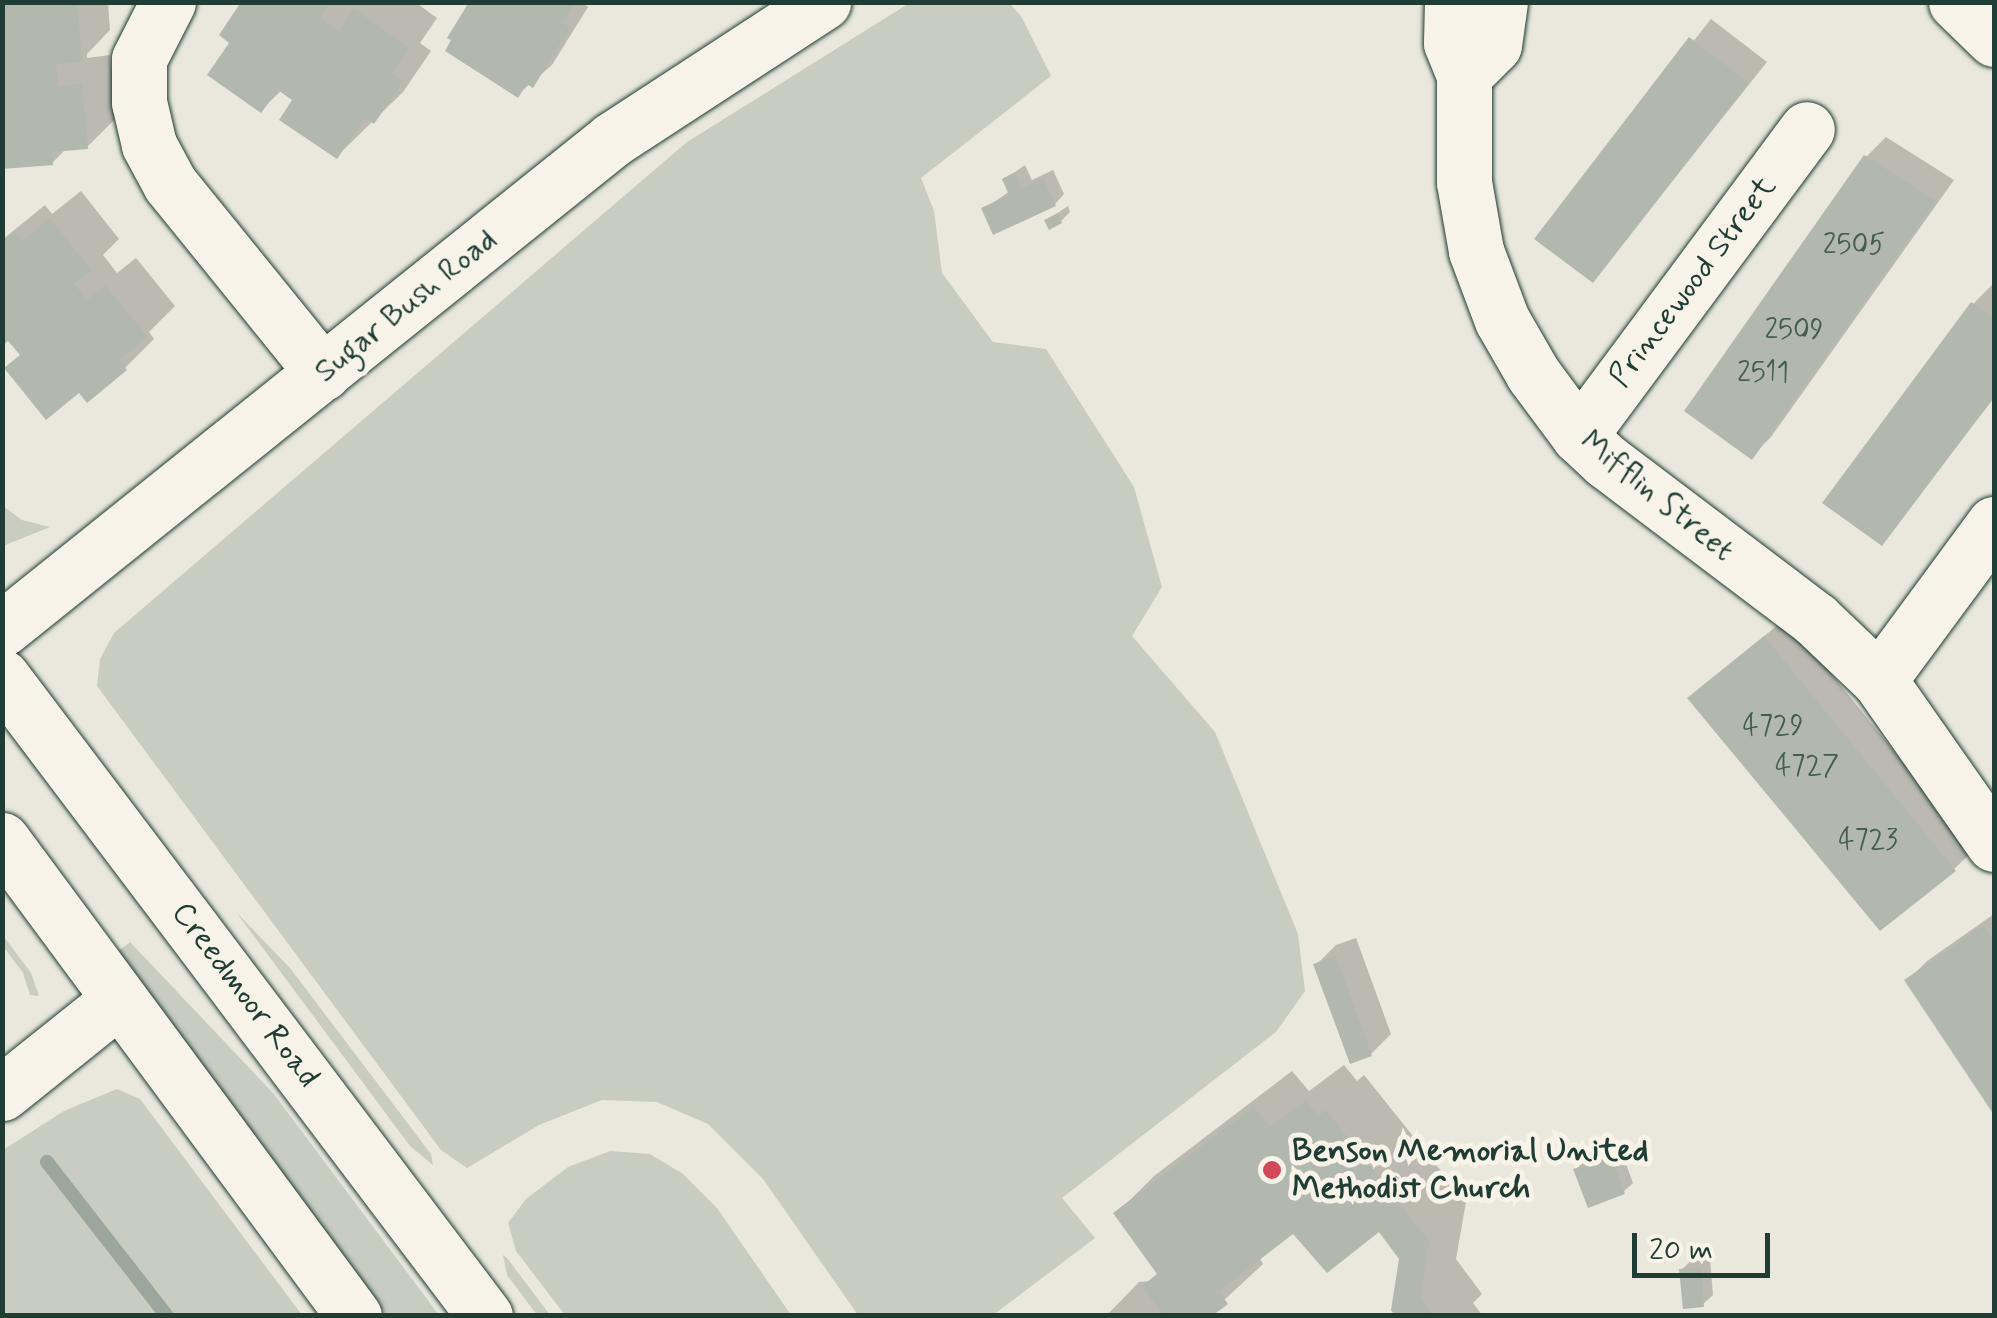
<!DOCTYPE html>
<html>
<head>
<meta charset="utf-8">
<style>
	body { margin:0 }
	#map { position:relative; width:1997px; height:1318px; overflow:hidden; background:#eae8dd; font-family:Mynerve,sans-serif }
	div>[style] { position:absolute }
	.green>* { inset:0; background:#c8ccc1 }
	.shadow>* { inset:0; background:#0003 }
	.stream>* { height:14px; margin:-7px; padding:0 7px; transform-origin:7px; border-radius:7px; background:#9ca69c }
	.building>* { inset:0; background:#b2b8ae }
	.roads { filter:drop-shadow(0 0 2px #1f3d34) drop-shadow(0 0 2px #1f3d34) }
	.minor>* { height:55px; margin:-27.5px; padding:0 27.5px; transform-origin:27.5px; border-radius:27.5px; background:#f7f3e8 }
	.major>* { height:55px; margin:-27.5px; padding:0 27.5px; transform-origin:27.5px; border-radius:27.5px; background:#f7f3e8 }
	.dots>* { width:28px; height:28px; translate:-50% -50%; box-sizing:border-box; border:5px solid #f7f3e8; border-radius:50% }
	span { translate:-50% -50%; white-space:nowrap; text-align:center; line-height:1.15; -webkit-text-stroke:10px #f7f3e8; paint-order:stroke }
	.number-label { font-size:28px; color:#445c52 }
	.number-label span { -webkit-text-stroke-width:0 }
	.street-label { font-size:32px; color:#1f3d34 }
	.poi-label { font-size:32px; color:#1f3d34; font-weight:700 }
	.left { translate:0 -50%; text-align:left }
	.frame { position:absolute; inset:0; border:5px solid #1f3d34; pointer-events:none }
	.scale { position:absolute; left:1632px; top:1233px; width:138px; height:45px; box-sizing:border-box; border:5px solid #1f3d34; border-top:0; padding-left:12px; font-size:30px; line-height:35px; white-space:nowrap; color:#1f3d34; -webkit-text-stroke:8px #f7f3e8; paint-order:stroke }
</style>
</head>
<body>
<div id="map">
	<div class="green">
		<div style="clip-path:polygon(911px 2px,1009px 3px,1021px 16px,1051px 76px,921px 178px,934px 211px,942px 273px,993px 342px,1046px 349px,1134px 487px,1162px 587px,1132px 636px,1215px 732px,1298px 934px,1305px 991px,1276px 1032px,1062px 1198px,1095px 1238px,993px 1315px,858px 1315px,763px 1179px,708px 1124px,657px 1102px,602px 1100px,539px 1125px,467px 1168px,441px 1150px,97px 686px,100px 659px,114px 633px,687px 142px)"></div>
		<div style="clip-path:polygon(3px 506px,22px 520px,50px 527px,3px 546px)"></div>
		<div style="clip-path:polygon(236px 912px,290px 968px,431px 1154px,433px 1165px,410px 1146px)"></div>
		<div style="clip-path:polygon(2px 934px,31px 973px,39px 996px,30px 995px,23px 973px,3px 946px)"></div>
		<div style="clip-path:polygon(130px 942px,273px 1093px,439px 1315px,387px 1315px,116px 953px)"></div>
		<div style="clip-path:polygon(117px 1089px,140px 1099px,302px 1315px,3px 1315px,3px 1150px,64px 1111px)"></div>
		<div style="clip-path:polygon(610px 1151px,650px 1154px,683px 1174px,717px 1208px,791px 1315px,565px 1315px,516px 1251px,508px 1223px,526px 1199px,568px 1167px)"></div>
		<div style="clip-path:polygon(503px 1255px,507px 1258px,550px 1315px,537px 1315px,507px 1275px)"></div>
	</div>
	<div class="shadow">
		<div style="clip-path:polygon(2px 2px,108px 2px,110px 30px,87px 54px,87px 58px,110px 55px,116px 118px,87px 147px,66px 149px,52px 163px)"></div>
		<div style="clip-path:polygon(244px 2px,415px 2px,437px 18px,420px 43px,431px 51px,403px 92px,337px 156px,296px 100px,282px 90px,261px 110px,233px 42px)"></div>
		<div style="clip-path:polygon(472px 2px,581px 2px,588px 7px,552px 65px,517px 95px)"></div>
		<div style="clip-path:polygon(1711px 19px,1767px 62px,1593px 280px,1538px 238px)"></div>
		<div style="clip-path:polygon(1886px 137px,1954px 180px,1771px 437px,1751px 457px,1866px 157px)"></div>
		<div style="clip-path:polygon(1025px 165px,1032px 180px,1053px 170px,1064px 194px,1055px 204px,984px 209px,1010px 191px,1005px 179px)"></div>
		<div style="clip-path:polygon(81px 191px,119px 239px,103px 255px,117px 273px,136px 258px,175px 306px,149px 332px,154px 339px,125px 368px,80px 390px,9px 337px,2px 343px,2px 240px,45px 205px,52px 214px)"></div>
		<div style="clip-path:polygon(1068px 206px,1070px 212px,1061px 221px,1047px 220px)"></div>
		<div style="clip-path:polygon(1993px 284px,1994px 398px,1882px 543px,1973px 304px)"></div>
		<div style="clip-path:polygon(1786px 618px,1974px 850px,1954px 869px,1690px 698px)"></div>
		<div style="clip-path:polygon(1994px 914px,1994px 1106px,1907px 981px,1927px 961px)"></div>
		<div style="clip-path:polygon(1356px 938px,1391px 1034px,1371px 1054px,1316px 965px,1336px 945px)"></div>
		<div style="clip-path:polygon(1344px 1065px,1357px 1081px,1364px 1075px,1466px 1202px,1456px 1259px,1482px 1294px,1473px 1303px,1483px 1316px,1398px 1316px,1402px 1258px,1379px 1229px,1293px 1230px,1259px 1257px,1263px 1264px,1207px 1316px,1106px 1316px,1139px 1282px,1151px 1281px,1159px 1272px,1117px 1213px,1154px 1176px,1292px 1071px,1309px 1091px)"></div>
		<div style="clip-path:polygon(1620px 1147px,1633px 1183px,1623px 1192px,1576px 1170px,1585px 1160px)"></div>
		<div style="clip-path:polygon(1710px 1259px,1713px 1295px,1703px 1304px,1681px 1270px,1691px 1261px)"></div>
	</div>
	<div class="stream">
		<div style="left:47px;top:1162px;width:195px;rotate:52.1deg"></div>
	</div>
	<div class="building">
		<div style="clip-path:polygon(2px 2px,77px 2px,82px 62px,56px 64px,58px 86px,82px 84px,88px 149px,52px 152px,53px 165px,2px 169px)"></div>
		<div style="clip-path:polygon(241px 2px,331px 2px,321px 18px,339px 31px,354px 9px,410px 48px,392px 73px,404px 81px,374px 124px,365px 118px,337px 159px,279px 120px,292px 100px,278px 90px,261px 113px,207px 75px,229px 43px,219px 35px)"></div>
		<div style="clip-path:polygon(469px 2px,575px 2px,562px 22px,570px 28px,533px 88px,527px 84px,518px 98px,445px 51px,451px 40px,447px 38px)"></div>
		<div style="clip-path:polygon(1689px 37px,1749px 83px,1593px 283px,1534px 239px)"></div>
		<div style="clip-path:polygon(1864px 155px,1936px 201px,1752px 460px,1684px 411px)"></div>
		<div style="clip-path:polygon(1015px 172px,1022px 188px,1043px 178px,1056px 206px,993px 235px,981px 208px,1009px 195px,1002px 179px)"></div>
		<div style="clip-path:polygon(1058px 213px,1062px 223px,1049px 230px,1044px 220px)"></div>
		<div style="clip-path:polygon(50px 218px,91px 270px,74px 284px,87px 300px,105px 285px,148px 337px,119px 360px,127px 370px,87px 403px,79px 393px,46px 420px,4px 368px,20px 355px,8px 341px,2px 346px,2px 242px,15px 232px,22px 241px)"></div>
		<div style="clip-path:polygon(1971px 302px,1994px 319px,1994px 397px,1882px 546px,1822px 503px)"></div>
		<div style="clip-path:polygon(1764px 636px,1956px 871px,1880px 931px,1687px 698px)"></div>
		<div style="clip-path:polygon(1984px 925px,1994px 940px,1994px 1115px,1904px 980px)"></div>
		<div style="clip-path:polygon(1336px 956px,1372px 1056px,1350px 1064px,1313px 964px)"></div>
		<div style="clip-path:polygon(1306px 1101px,1318px 1116px,1326px 1110px,1429px 1241px,1420px 1298px,1433px 1316px,1395px 1316px,1391px 1310px,1399px 1259px,1379px 1232px,1327px 1273px,1293px 1234px,1219px 1291px,1228px 1304px,1212px 1316px,1164px 1316px,1142px 1286px,1157px 1274px,1113px 1213px,1253px 1107px,1270px 1126px)"></div>
		<div style="clip-path:polygon(1610px 1155px,1625px 1194px,1588px 1208px,1573px 1169px)"></div>
		<div style="clip-path:polygon(1701px 1268px,1704px 1307px,1683px 1309px,1679px 1269px)"></div>
	</div>
	<div class="roads">
		<div class="minor">
			<div style="left:168px;top:2px;width:64px;rotate:117deg"></div>
			<div style="left:139px;top:59px;width:43px;rotate:90deg"></div>
			<div style="left:139px;top:102px;width:44px;rotate:76.9deg"></div>
			<div style="left:149px;top:145px;width:44px;rotate:61.7deg"></div>
			<div style="left:170px;top:184px;width:243px;rotate:51deg"></div>
			<div style="left:1452px;top:2px;width:41px;rotate:91.4deg"></div>
			<div style="left:1451px;top:43px;width:35px;rotate:68deg"></div>
			<div style="left:1464px;top:75px;width:107px;rotate:90deg"></div>
			<div style="left:1464px;top:182px;width:70px;rotate:80.1deg"></div>
			<div style="left:1476px;top:251px;width:74px;rotate:69.4deg"></div>
			<div style="left:1502px;top:320px;width:62px;rotate:60.1deg"></div>
			<div style="left:1533px;top:374px;width:77px;rotate:53.4deg"></div>
			<div style="left:1579px;top:436px;width:37px;rotate:43deg"></div>
			<div style="left:1606px;top:461px;width:263px;rotate:37.1deg"></div>
			<div style="left:1816px;top:620px;width:87px;rotate:43.6deg"></div>
			<div style="left:1879px;top:680px;width:200px;rotate:55deg"></div>
			<div style="left:1956px;top:2px;width:53px;rotate:44.2deg"></div>
			<div style="left:1464px;top:75px;width:42px;rotate:-45deg"></div>
			<div style="left:1494px;top:45px;width:43px;rotate:-82.1deg"></div>
			<div style="left:1579px;top:436px;width:382px;rotate:-53.4deg"></div>
			<div style="left:2px;top:629px;width:783px;rotate:-38.73deg"></div>
			<div style="left:613px;top:139px;width:251px;rotate:-33.1deg"></div>
			<div style="left:1879px;top:680px;width:194px;rotate:-53.6deg"></div>
			<div style="left:2px;top:1093px;width:149px;rotate:-38.7deg"></div>
		</div>
		<div class="major">
			<div style="left:2px;top:677px;width:801px;rotate:52.92deg"></div>
			<div style="left:2px;top:840px;width:592px;rotate:53.52deg"></div>
		</div>
	</div>
	<div class="dots">
		<div style="left:1272px;top:1170px;background:#d1495b"></div>
	</div>
	<div class="number-label">
		<span style="left:1854px;top:246px">2505</span>
		<span style="left:1794px;top:331px">2509</span>
		<span style="left:1763px;top:374px">2511</span>
		<span style="left:1773px;top:727px">4729</span>
		<span style="left:1807px;top:767px">4727</span>
		<span style="left:1868px;top:841px">4723</span>
	</div>
	<div class="street-label">
		<span style="left:1693px;top:282px;rotate:-53deg">Princewood Street</span>
		<span style="left:406px;top:306px;rotate:-39deg">Sugar Bush Road</span>
		<span style="left:1657px;top:496px;rotate:39deg">Mifflin Street</span>
		<span style="left:245px;top:995px;rotate:53deg">Creedmoor Road</span>
	</div>
	<div class="poi-label">
		<span class="left" style="left:1292px;top:1170px">Benson Memorial United<br>Methodist Church</span>
	</div>
	<div class="frame"></div>
	<div class="scale">20 m</div>
</div>
</body>
</html>
